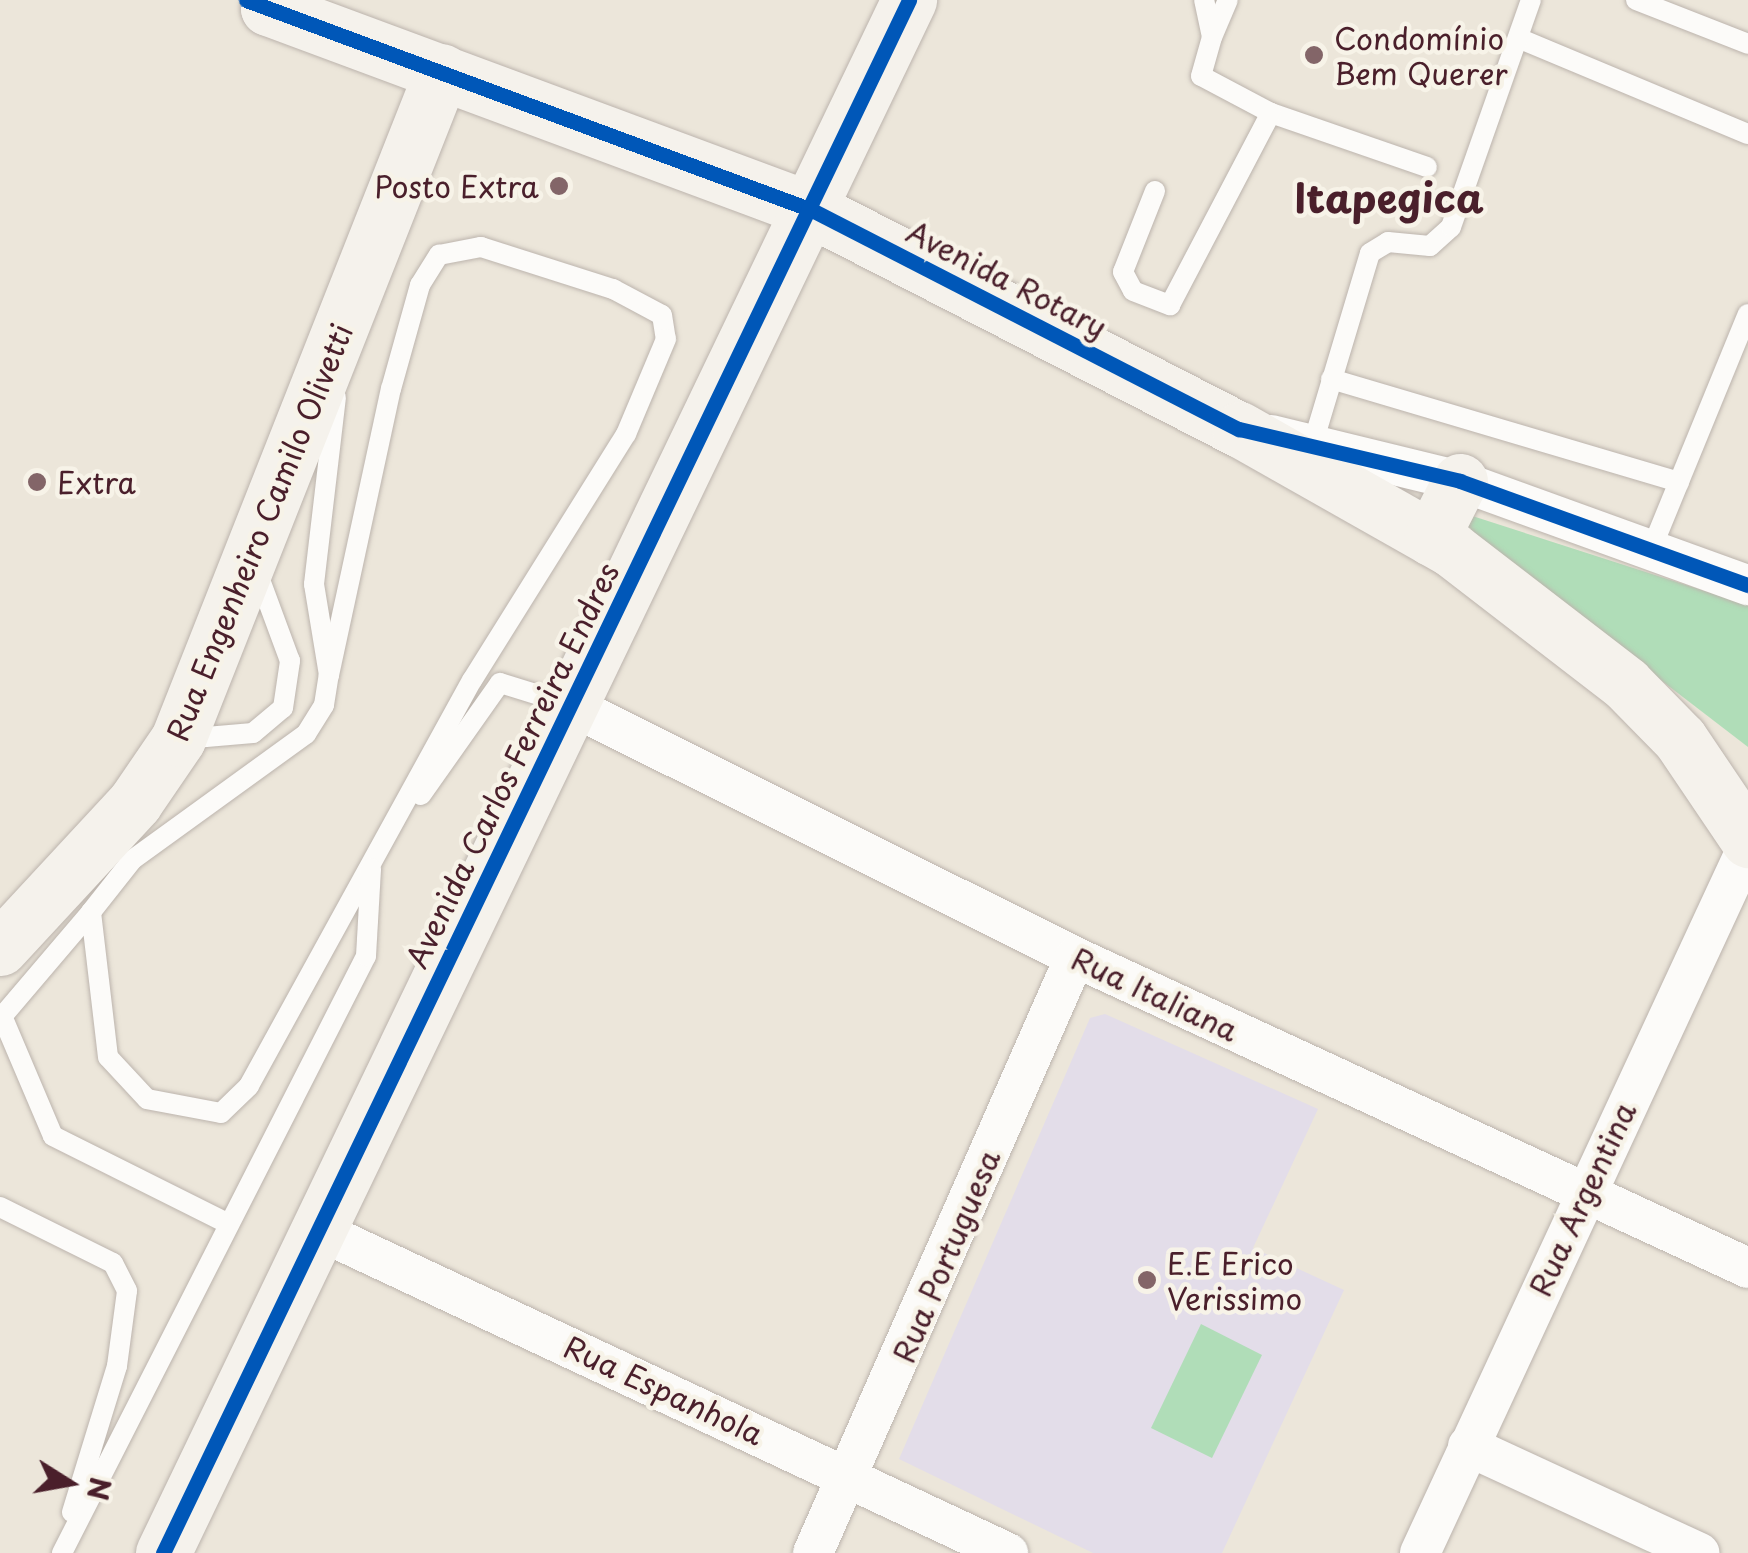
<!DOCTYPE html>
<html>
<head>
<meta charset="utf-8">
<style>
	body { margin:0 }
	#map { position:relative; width:1748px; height:1553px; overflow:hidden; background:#ece6da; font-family:"Playpen Sans",sans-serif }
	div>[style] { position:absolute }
	.built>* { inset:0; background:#e3dde9 }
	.green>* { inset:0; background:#b0ddb8 }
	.roads { filter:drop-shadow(0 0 2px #bcb4ad) drop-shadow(0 0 2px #bcb4ad) }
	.lane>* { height:20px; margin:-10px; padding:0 10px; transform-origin:10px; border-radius:10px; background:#fcfbf9 }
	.street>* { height:40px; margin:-20px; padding:0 20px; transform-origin:20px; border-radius:20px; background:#fcfbf9 }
	.secondary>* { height:55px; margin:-27.5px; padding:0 27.5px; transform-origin:27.5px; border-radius:27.5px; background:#f5f2ec }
	.cycleway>* { height:15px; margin:-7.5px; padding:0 7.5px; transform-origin:7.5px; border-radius:7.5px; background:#0057b8 }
	.dots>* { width:28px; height:28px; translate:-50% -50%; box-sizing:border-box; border:5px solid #f7f3e8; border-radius:50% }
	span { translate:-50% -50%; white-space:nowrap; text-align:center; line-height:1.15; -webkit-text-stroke:9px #f7f3e8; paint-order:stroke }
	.poi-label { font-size:30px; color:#4a1f2b }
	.left { translate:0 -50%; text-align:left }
	.right { translate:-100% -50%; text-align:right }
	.street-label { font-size:30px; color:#4a1f2b }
	.district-label { font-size:40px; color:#4a1f2b; font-weight:700 }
	.north { position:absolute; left:20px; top:1433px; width:100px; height:100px; -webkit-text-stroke:8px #f7f3e8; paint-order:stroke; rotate:101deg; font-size:28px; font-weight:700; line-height:40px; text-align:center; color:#4a1f2b }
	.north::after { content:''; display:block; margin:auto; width:35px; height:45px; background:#4a1f2b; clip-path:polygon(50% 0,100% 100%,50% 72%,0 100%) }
</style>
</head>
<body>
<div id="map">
	<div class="built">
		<div style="clip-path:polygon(1105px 1014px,1318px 1109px,1253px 1248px,1344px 1290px,1222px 1553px,1093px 1553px,899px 1459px,1090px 1018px)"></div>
	</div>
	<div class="green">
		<div style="clip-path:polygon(1429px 502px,1748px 605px,1748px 747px)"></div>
		<div style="clip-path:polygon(1201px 1324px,1262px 1355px,1212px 1458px,1151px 1428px)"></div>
	</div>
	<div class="roads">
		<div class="lane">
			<div style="left:1636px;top:0;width:120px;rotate:21.4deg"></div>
			<div style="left:1213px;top:35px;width:38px;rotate:-67deg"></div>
			<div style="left:1518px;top:38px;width:249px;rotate:22.7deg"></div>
			<div style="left:1271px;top:113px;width:165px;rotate:19.1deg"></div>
			<div style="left:1155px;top:191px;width:87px;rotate:111.6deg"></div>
			<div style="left:1123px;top:272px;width:21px;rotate:62deg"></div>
			<div style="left:1133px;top:291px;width:40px;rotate:21deg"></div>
			<div style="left:1170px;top:305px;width:217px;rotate:-62.3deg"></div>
			<div style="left:1271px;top:113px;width:79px;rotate:-152.1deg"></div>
			<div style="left:1201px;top:76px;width:41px;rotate:-74.2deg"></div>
			<div style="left:1212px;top:37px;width:38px;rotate:-102deg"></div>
			<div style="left:1331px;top:379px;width:363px;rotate:16.5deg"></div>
			<div style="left:1313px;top:443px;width:198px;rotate:-73.3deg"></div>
			<div style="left:1370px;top:253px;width:21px;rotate:-31deg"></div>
			<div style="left:1388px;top:242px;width:42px;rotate:5.4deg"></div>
			<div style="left:1430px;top:246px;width:28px;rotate:-42deg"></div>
			<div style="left:1451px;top:227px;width:241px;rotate:-70.6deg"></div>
			<div style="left:1651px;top:550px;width:255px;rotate:-67.7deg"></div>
			<div style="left:329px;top:675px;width:293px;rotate:-77.8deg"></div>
			<div style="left:391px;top:389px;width:108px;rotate:-74.4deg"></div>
			<div style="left:420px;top:285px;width:36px;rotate:-58deg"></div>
			<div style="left:439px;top:255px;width:43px;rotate:-10.8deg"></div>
			<div style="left:481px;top:247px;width:139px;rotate:17.7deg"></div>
			<div style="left:613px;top:289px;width:55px;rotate:28deg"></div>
			<div style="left:662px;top:315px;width:24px;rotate:81deg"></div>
			<div style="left:666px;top:339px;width:103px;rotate:112.8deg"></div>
			<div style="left:626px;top:434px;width:290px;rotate:122deg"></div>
			<div style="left:472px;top:680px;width:463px;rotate:118.8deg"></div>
			<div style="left:249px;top:1086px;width:39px;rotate:136deg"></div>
			<div style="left:221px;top:1113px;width:75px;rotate:-169.3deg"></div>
			<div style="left:147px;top:1099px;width:57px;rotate:-132.9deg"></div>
			<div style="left:108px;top:1057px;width:146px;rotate:-96.7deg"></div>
			<div style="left:91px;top:912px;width:66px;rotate:-51.7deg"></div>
			<div style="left:132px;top:860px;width:215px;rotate:-35.9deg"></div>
			<div style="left:306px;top:734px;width:34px;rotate:-58deg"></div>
			<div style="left:324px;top:705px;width:30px;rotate:-81deg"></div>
			<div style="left:329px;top:675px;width:92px;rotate:-99.4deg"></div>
			<div style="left:314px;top:584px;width:188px;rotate:-83.3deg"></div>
			<div style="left:183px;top:739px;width:70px;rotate:-4.9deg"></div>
			<div style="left:253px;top:733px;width:39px;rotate:-40deg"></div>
			<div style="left:283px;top:708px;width:48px;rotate:-81.5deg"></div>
			<div style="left:290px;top:661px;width:98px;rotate:-110.3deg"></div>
			<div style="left:421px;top:795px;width:137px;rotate:-54.8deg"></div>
			<div style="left:500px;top:683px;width:71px;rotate:17.2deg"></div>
			<div style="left:2px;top:1016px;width:130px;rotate:67deg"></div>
			<div style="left:53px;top:1136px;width:195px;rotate:26.6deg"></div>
			<div style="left:0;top:1019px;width:140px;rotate:-49.6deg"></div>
			<div style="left:0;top:1207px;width:126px;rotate:26.4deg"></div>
			<div style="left:113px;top:1263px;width:31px;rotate:63deg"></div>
			<div style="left:127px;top:1291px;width:76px;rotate:97.6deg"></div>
			<div style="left:117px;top:1366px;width:153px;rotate:107.1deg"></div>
			<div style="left:62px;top:1553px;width:670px;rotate:-63.01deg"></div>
			<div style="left:366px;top:956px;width:88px;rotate:-86.7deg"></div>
		</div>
		<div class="street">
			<div style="left:1271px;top:435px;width:195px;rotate:13.7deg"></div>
			<div style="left:1460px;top:481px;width:306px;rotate:19.9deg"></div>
			<div style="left:570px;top:705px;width:564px;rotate:26.52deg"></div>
			<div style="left:1075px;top:957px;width:741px;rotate:24.8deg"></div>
			<div style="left:318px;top:1230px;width:762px;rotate:25.09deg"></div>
			<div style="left:1468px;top:1446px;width:255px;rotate:24.8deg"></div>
			<div style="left:813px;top:1553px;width:651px;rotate:-66.27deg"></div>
			<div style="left:1420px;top:1553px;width:779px;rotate:-65.11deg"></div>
		</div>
		<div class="secondary">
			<div style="left:272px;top:0;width:9px;rotate:117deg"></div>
			<div style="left:268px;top:8px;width:580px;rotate:20.37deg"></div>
			<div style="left:812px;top:210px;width:480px;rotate:27.2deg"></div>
			<div style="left:1239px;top:429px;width:244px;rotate:29.5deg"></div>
			<div style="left:1451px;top:549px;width:221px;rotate:37.6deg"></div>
			<div style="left:1626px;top:684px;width:77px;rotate:45.5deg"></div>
			<div style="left:1680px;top:739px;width:122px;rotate:56deg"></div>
			<div style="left:1431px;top:538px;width:64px;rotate:-63deg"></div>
			<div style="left:0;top:948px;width:199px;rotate:-47.2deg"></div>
			<div style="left:135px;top:802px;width:76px;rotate:-55.7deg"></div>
			<div style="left:178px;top:739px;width:718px;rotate:-68.44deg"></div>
			<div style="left:163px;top:1553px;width:1723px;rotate:-64.34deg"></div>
		</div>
	</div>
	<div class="cycleway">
		<div style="left:246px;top:0;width:604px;rotate:20.36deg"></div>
		<div style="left:812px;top:210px;width:480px;rotate:27.2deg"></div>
		<div style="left:1239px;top:429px;width:227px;rotate:13.2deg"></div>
		<div style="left:1460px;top:481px;width:306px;rotate:19.9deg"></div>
		<div style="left:163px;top:1553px;width:1723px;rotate:-64.34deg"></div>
	</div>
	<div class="dots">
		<div style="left:1314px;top:55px;background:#836568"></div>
		<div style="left:559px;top:186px;background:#836568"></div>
		<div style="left:37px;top:482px;background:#836568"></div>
		<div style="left:1147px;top:1280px;background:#836568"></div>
	</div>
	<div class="poi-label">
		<span class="left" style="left:1334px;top:55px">Condomínio<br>Bem Querer</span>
		<span class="right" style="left:539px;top:186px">Posto Extra</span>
		<span class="left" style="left:57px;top:482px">Extra</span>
		<span class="left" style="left:1167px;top:1280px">E.E Erico<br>Verissimo</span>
	</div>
	<div class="street-label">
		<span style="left:1007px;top:279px;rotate:27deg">Avenida Rotary</span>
		<span style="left:259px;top:532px;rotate:-68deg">Rua Engenheiro Camilo Olivetti</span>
		<span style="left:512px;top:765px;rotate:-64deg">Avenida Carlos Ferreira Endres</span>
		<span style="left:1155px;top:994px;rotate:25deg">Rua Italiana</span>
		<span style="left:1582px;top:1199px;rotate:-65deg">Rua Argentina</span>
		<span style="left:946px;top:1256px;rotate:-67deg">Rua Portuguesa</span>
		<span style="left:664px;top:1390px;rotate:25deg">Rua Espanhola</span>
	</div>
	<div class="district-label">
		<span style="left:1389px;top:197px">Itapegica</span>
	</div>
	<div class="north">N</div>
</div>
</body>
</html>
